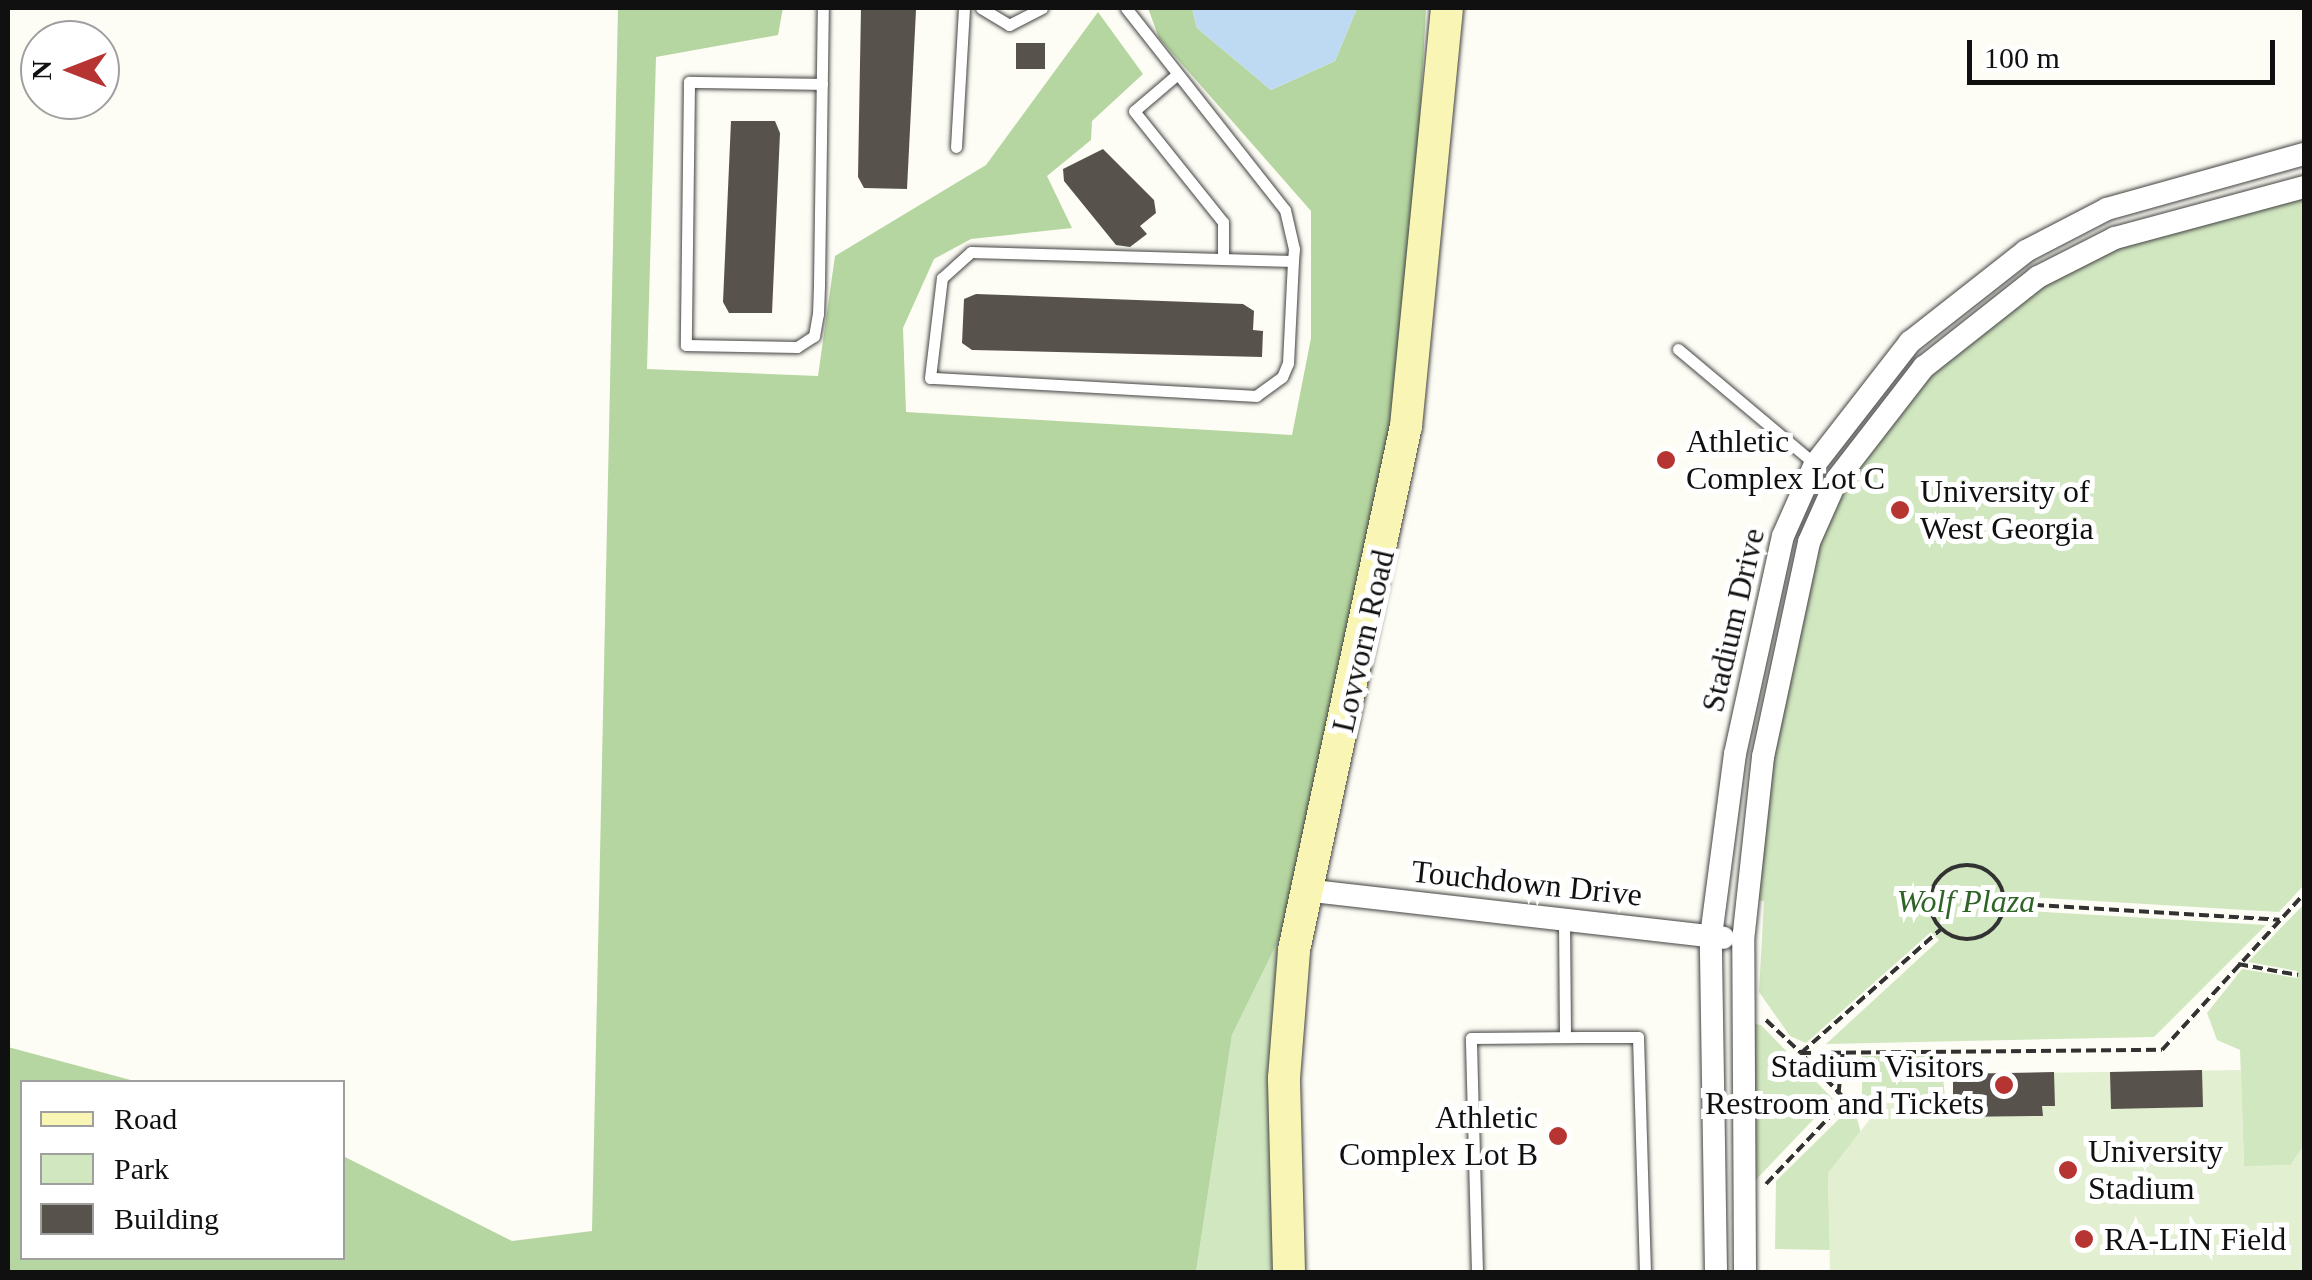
<!DOCTYPE html>
<html>
<head>
<meta charset="utf-8">
<style>
	body { margin:0 }
	#map { position:relative; width:2312px; height:1280px; overflow:hidden; background:#fefdf5; font-family:"Times New Roman",serif }
	div>[style] { position:absolute }
	.green>* { inset:0; background:#d1e7c0 }
	.forest>* { inset:0; background:#b5d6a0 }
	.pitch>* { inset:0; background:#e2efd1 }
	.water>* { inset:0; background:#bddaf2 }
	.building>* { inset:0; background:#58524d }
	.path>* { height:4px; margin-top:-2px; transform-origin:0; background:repeating-linear-gradient(90deg,#323232 0 10px,transparent 0 15px) }
	.path>.ring { margin:-2px; padding:0; box-sizing:content-box; background:none; border:4px solid #323232; border-radius:50% }
	.roads { filter:drop-shadow(0 0 2px #434343) drop-shadow(0 0 2px #434343) }
	.lane>* { height:11px; margin:-5.5px; padding:0 5.5px; transform-origin:5.5px; border-radius:5.5px; background:#fff }
	.street>* { height:22px; margin:-11px; padding:0 11px; transform-origin:11px; border-radius:11px; background:#fff }
	.secondary>* { height:32px; margin:-16px; padding:0 16px; transform-origin:16px; border-radius:16px; background:#f9f6b5 }
	.dots>* { width:28px; height:28px; translate:-50% -50%; box-sizing:border-box; border:5px solid #fff; border-radius:50% }
	span { translate:-50% -50%; white-space:nowrap; text-align:center; line-height:1.15; -webkit-text-stroke:10px #fff; paint-order:stroke }
	.poi-label { font-size:32px; color:#101010 }
	.left { translate:0 -50%; text-align:left }
	.right { translate:-100% -50%; text-align:right }
	.street-label { font-size:32px; color:#101010 }
	.park-label { font-size:32px; color:#2e6425; font-style:italic }
	.frame { position:absolute; inset:0; border:10px solid #101010; pointer-events:none }
	.legend { position:absolute; left:20px; top:1080px; width:325px; height:180px; box-sizing:border-box; background:#fff; border:2px solid #9f9f9f; margin:0; padding:12px 18px; list-style:none; font-size:30px; color:#101010 }
	.legend li { display:flex; align-items:center; gap:20px; height:50px }
	.legend b { width:50px; border:2px solid #9f9f9f }
	.north { position:absolute; left:20px; top:20px; width:100px; height:100px; box-sizing:border-box; background:#fff; border:2px solid #9f9f9f; border-radius:50%; rotate:270deg; font-size:28px; font-weight:700; line-height:40px; text-align:center; color:#101010 }
	.north::after { content:''; display:block; margin:auto; width:35px; height:45px; background:#b63532; clip-path:polygon(50% 0,100% 100%,50% 72%,0 100%) }
	.scale { position:absolute; left:1967px; top:40px; width:308px; height:45px; box-sizing:border-box; border:5px solid #101010; border-top:0; padding-left:12px; font-size:30px; line-height:35px; white-space:nowrap; color:#101010; -webkit-text-stroke:8px #fff; paint-order:stroke }
</style>
</head>
<body>
<div id="map">
	<div class="green">
		<div style="clip-path:polygon(2304px 190px,2304px 885px,2279px 912px,2012px 896px,2012px 910px,2266px 925px,2154px 1037px,1826px 1044px,1939px 940px,1931px 932px,1806px 1043px,1790px 1036px,1759px 992px,1764px 901px,1752px 900px,1759px 822px,1806px 572px,1846px 478px,1951px 349px,2089px 255px)"></div>
		<div style="clip-path:polygon(2304px 904px,2304px 1145px,2291px 1165px,2244px 1167px,2240px 1050px,2217px 1040px,2207px 1013px,2242px 969px,2297px 978px,2297px 971px,2248px 962px)"></div>
		<div style="clip-path:polygon(1283px 931px,1276px 1272px,1196px 1272px,1232px 1035px)"></div>
		<div style="clip-path:polygon(1744px 1022px,1761px 1025px,1833px 1099px,1748px 1188px)"></div>
		<div style="clip-path:polygon(1862px 1056px,1941px 1056px,1945px 1097px,1862px 1102px)"></div>
		<div style="clip-path:polygon(1857px 1118px,1862px 1137px,1828px 1173px,1830px 1250px,1775px 1249px,1776px 1181px,1839px 1119px)"></div>
	</div>
	<div class="forest">
		<div style="clip-path:polygon(618px 8px,783px 8px,778px 35px,656px 57px,647px 369px,818px 376px,835px 256px,986px 165px,1098px 12px,1143px 74px,1092px 121px,1091px 140px,1047px 176px,1072px 228px,971px 239px,934px 259px,903px 328px,906px 412px,1292px 435px,1311px 338px,1311px 211px,1159px 38px,1148px 8px,1192px 8px,1197px 28px,1271px 90px,1335px 61px,1357px 8px,1426px 8px,1407px 357px,1283px 931px,1232px 1035px,1196px 1272px,8px 1272px,8px 1047px,138px 1082px,22px 1082px,22px 1258px,342px 1258px,343px 1156px,512px 1241px,592px 1231px)"></div>
	</div>
	<div class="pitch">
		<div style="clip-path:polygon(2241px 1070px,2244px 1166px,2291px 1165px,2304px 1145px,2304px 1272px,1830px 1272px,1828px 1173px,1884px 1101px,1953px 1097px,1953px 1074px)"></div>
	</div>
	<div class="water">
		<div style="clip-path:polygon(1192px 8px,1357px 8px,1335px 61px,1271px 90px,1197px 28px)"></div>
	</div>
	<div class="building">
		<div style="clip-path:polygon(861px 8px,916px 10px,907px 189px,864px 188px,858px 177px)"></div>
		<div style="clip-path:polygon(1016px 43px,1045px 43px,1045px 69px,1016px 69px)"></div>
		<div style="clip-path:polygon(731px 121px,775px 121px,780px 133px,772px 313px,729px 313px,723px 302px)"></div>
		<div style="clip-path:polygon(1103px 149px,1154px 200px,1156px 213px,1140px 226px,1147px 234px,1130px 247px,1116px 245px,1064px 181px,1063px 169px)"></div>
		<div style="clip-path:polygon(976px 294px,1243px 304px,1254px 311px,1253px 330px,1263px 331px,1262px 357px,972px 350px,962px 343px,964px 299px)"></div>
		<div style="clip-path:polygon(2202px 1070px,2203px 1107px,2111px 1109px,2110px 1072px)"></div>
		<div style="clip-path:polygon(2054px 1072px,2055px 1106px,2042px 1106px,2043px 1116px,1953px 1117px,1953px 1074px)"></div>
	</div>
	<div class="path">
		<div class="ring" style="left:1930px;top:865px;width:70px;height:70px"></div>
		<div style="left:2004px;top:903px;width:276px;rotate:3.5deg"></div>
		<div style="left:2238px;top:964px;width:61px;rotate:10.4deg"></div>
		<div style="left:1766px;top:1020px;width:48px;rotate:43.3deg"></div>
		<div style="left:1801px;top:1053px;width:361px;rotate:-0.5deg"></div>
		<div style="left:2162px;top:1050px;width:211px;rotate:-47.7deg"></div>
		<div style="left:1843px;top:1097px;width:61px;rotate:-133.7deg"></div>
		<div style="left:1801px;top:1053px;width:187px;rotate:-41.5deg"></div>
		<div style="left:1766px;top:1184px;width:103px;rotate:-46.6deg"></div>
		<div style="left:1837px;top:1109px;width:60px;rotate:-84.3deg"></div>
	</div>
	<div class="roads">
		<div class="lane">
			<div style="left:981px;top:8px;width:33px;rotate:31deg"></div>
			<div style="left:1009px;top:25px;width:37px;rotate:-27deg"></div>
			<div style="left:1126px;top:8px;width:257px;rotate:51.8deg"></div>
			<div style="left:1285px;top:210px;width:40px;rotate:77deg"></div>
			<div style="left:1294px;top:249px;width:12px;rotate:95deg"></div>
			<div style="left:1293px;top:261px;width:102px;rotate:92.8deg"></div>
			<div style="left:1288px;top:363px;width:15px;rotate:113deg"></div>
			<div style="left:1282px;top:377px;width:32px;rotate:144deg"></div>
			<div style="left:1256px;top:396px;width:326px;rotate:-176.8deg"></div>
			<div style="left:930px;top:378px;width:101px;rotate:-83.2deg"></div>
			<div style="left:942px;top:278px;width:39px;rotate:-42deg"></div>
			<div style="left:971px;top:252px;width:322px;rotate:1.6deg"></div>
			<div style="left:1174px;top:77px;width:52px;rotate:139.6deg"></div>
			<div style="left:1134px;top:111px;width:142px;rotate:51.3deg"></div>
			<div style="left:1223px;top:222px;width:36px;rotate:90deg"></div>
			<div style="left:822px;top:84px;width:133px;rotate:-179.1deg"></div>
			<div style="left:689px;top:82px;width:263px;rotate:90.7deg"></div>
			<div style="left:686px;top:345px;width:111px;rotate:1deg"></div>
			<div style="left:797px;top:347px;width:20px;rotate:-33deg"></div>
			<div style="left:814px;top:336px;width:22px;rotate:-80deg"></div>
			<div style="left:818px;top:314px;width:30px;rotate:-88deg"></div>
			<div style="left:819px;top:284px;width:276px;rotate:-89.2deg"></div>
			<div style="left:956px;top:147px;width:139px;rotate:-86.7deg"></div>
			<div style="left:1678px;top:349px;width:179px;rotate:40deg"></div>
			<div style="left:1564px;top:921px;width:116px;rotate:89.5deg"></div>
			<div style="left:1477px;top:1272px;width:234px;rotate:-91.5deg"></div>
			<div style="left:1471px;top:1038px;width:112px;rotate:-0.5deg"></div>
			<div style="left:1583px;top:1037px;width:55px"></div>
			<div style="left:1638px;top:1037px;width:235px;rotate:88.3deg"></div>
		</div>
		<div class="street">
			<div style="left:1304px;top:890px;width:422px;rotate:6.5deg"></div>
			<div style="left:1716px;top:1272px;width:336px;rotate:-90.9deg"></div>
			<div style="left:1711px;top:936px;width:184px;rotate:-82.5deg"></div>
			<div style="left:1735px;top:754px;width:223px;rotate:-77.6deg"></div>
			<div style="left:1783px;top:536px;width:79px;rotate:-66deg"></div>
			<div style="left:1815px;top:464px;width:155px;rotate:-52.1deg"></div>
			<div style="left:1910px;top:342px;width:147px;rotate:-38.1deg"></div>
			<div style="left:2026px;top:251px;width:91px;rotate:-27.4deg"></div>
			<div style="left:2107px;top:209px;width:205px;rotate:-15.6deg"></div>
			<div style="left:1745px;top:1272px;width:331px;rotate:-90.3deg"></div>
			<div style="left:1743px;top:941px;width:185px;rotate:-83.8deg"></div>
			<div style="left:1763px;top:757px;width:220px;rotate:-77.9deg"></div>
			<div style="left:1809px;top:542px;width:69px;rotate:-66deg"></div>
			<div style="left:1837px;top:479px;width:142px;rotate:-52.2deg"></div>
			<div style="left:1924px;top:367px;width:145px;rotate:-38.3deg"></div>
			<div style="left:2038px;top:277px;width:86px;rotate:-26.9deg"></div>
			<div style="left:2115px;top:238px;width:196px;rotate:-15.1deg"></div>
		</div>
		<div class="secondary">
			<div style="left:1289px;top:1272px;width:194px;rotate:-91.5deg"></div>
			<div style="left:1284px;top:1078px;width:128px;rotate:-85.5deg"></div>
			<div style="left:1294px;top:950px;width:536px;rotate:-77.94deg"></div>
			<div style="left:1406px;top:426px;width:420px;rotate:-84.4deg"></div>
		</div>
	</div>
	<div class="dots">
		<div style="left:1666px;top:460px;background:#b63532"></div>
		<div style="left:1900px;top:510px;background:#b63532"></div>
		<div style="left:2004px;top:1085px;background:#b63532"></div>
		<div style="left:1558px;top:1136px;background:#b63532"></div>
		<div style="left:2068px;top:1170px;background:#b63532"></div>
		<div style="left:2084px;top:1239px;background:#b63532"></div>
	</div>
	<div class="poi-label">
		<span class="left" style="left:1686px;top:460px">Athletic<br>Complex Lot C</span>
		<span class="left" style="left:1920px;top:510px">University of<br>West Georgia</span>
		<span class="right" style="left:1984px;top:1085px">Stadium Visitors<br>Restroom and Tickets</span>
		<span class="right" style="left:1538px;top:1136px">Athletic<br>Complex Lot B</span>
		<span class="left" style="left:2088px;top:1170px">University<br>Stadium</span>
		<span class="left" style="left:2104px;top:1239px">RA-LIN Field</span>
	</div>
	<div class="street-label">
		<span style="left:1733px;top:620px;rotate:-77deg">Stadium Drive</span>
		<span style="left:1363px;top:641px;rotate:-77deg">Lovvorn Road</span>
		<span style="left:1527px;top:883px;rotate:6deg">Touchdown Drive</span>
	</div>
	<div class="park-label">
		<span style="left:1966px;top:901px">Wolf Plaza</span>
	</div>
	<div class="frame"></div>
	<ul class="legend">
	<li><b style="height:12px;background:#f9f6b5"></b>Road</li>
	<li><b style="height:28px;background:#d1e7c0"></b>Park</li>
	<li><b style="height:28px;background:#58524d"></b>Building</li>
	</ul>
	<div class="north">N</div>
	<div class="scale">100 m</div>
</div>
</body>
</html>
